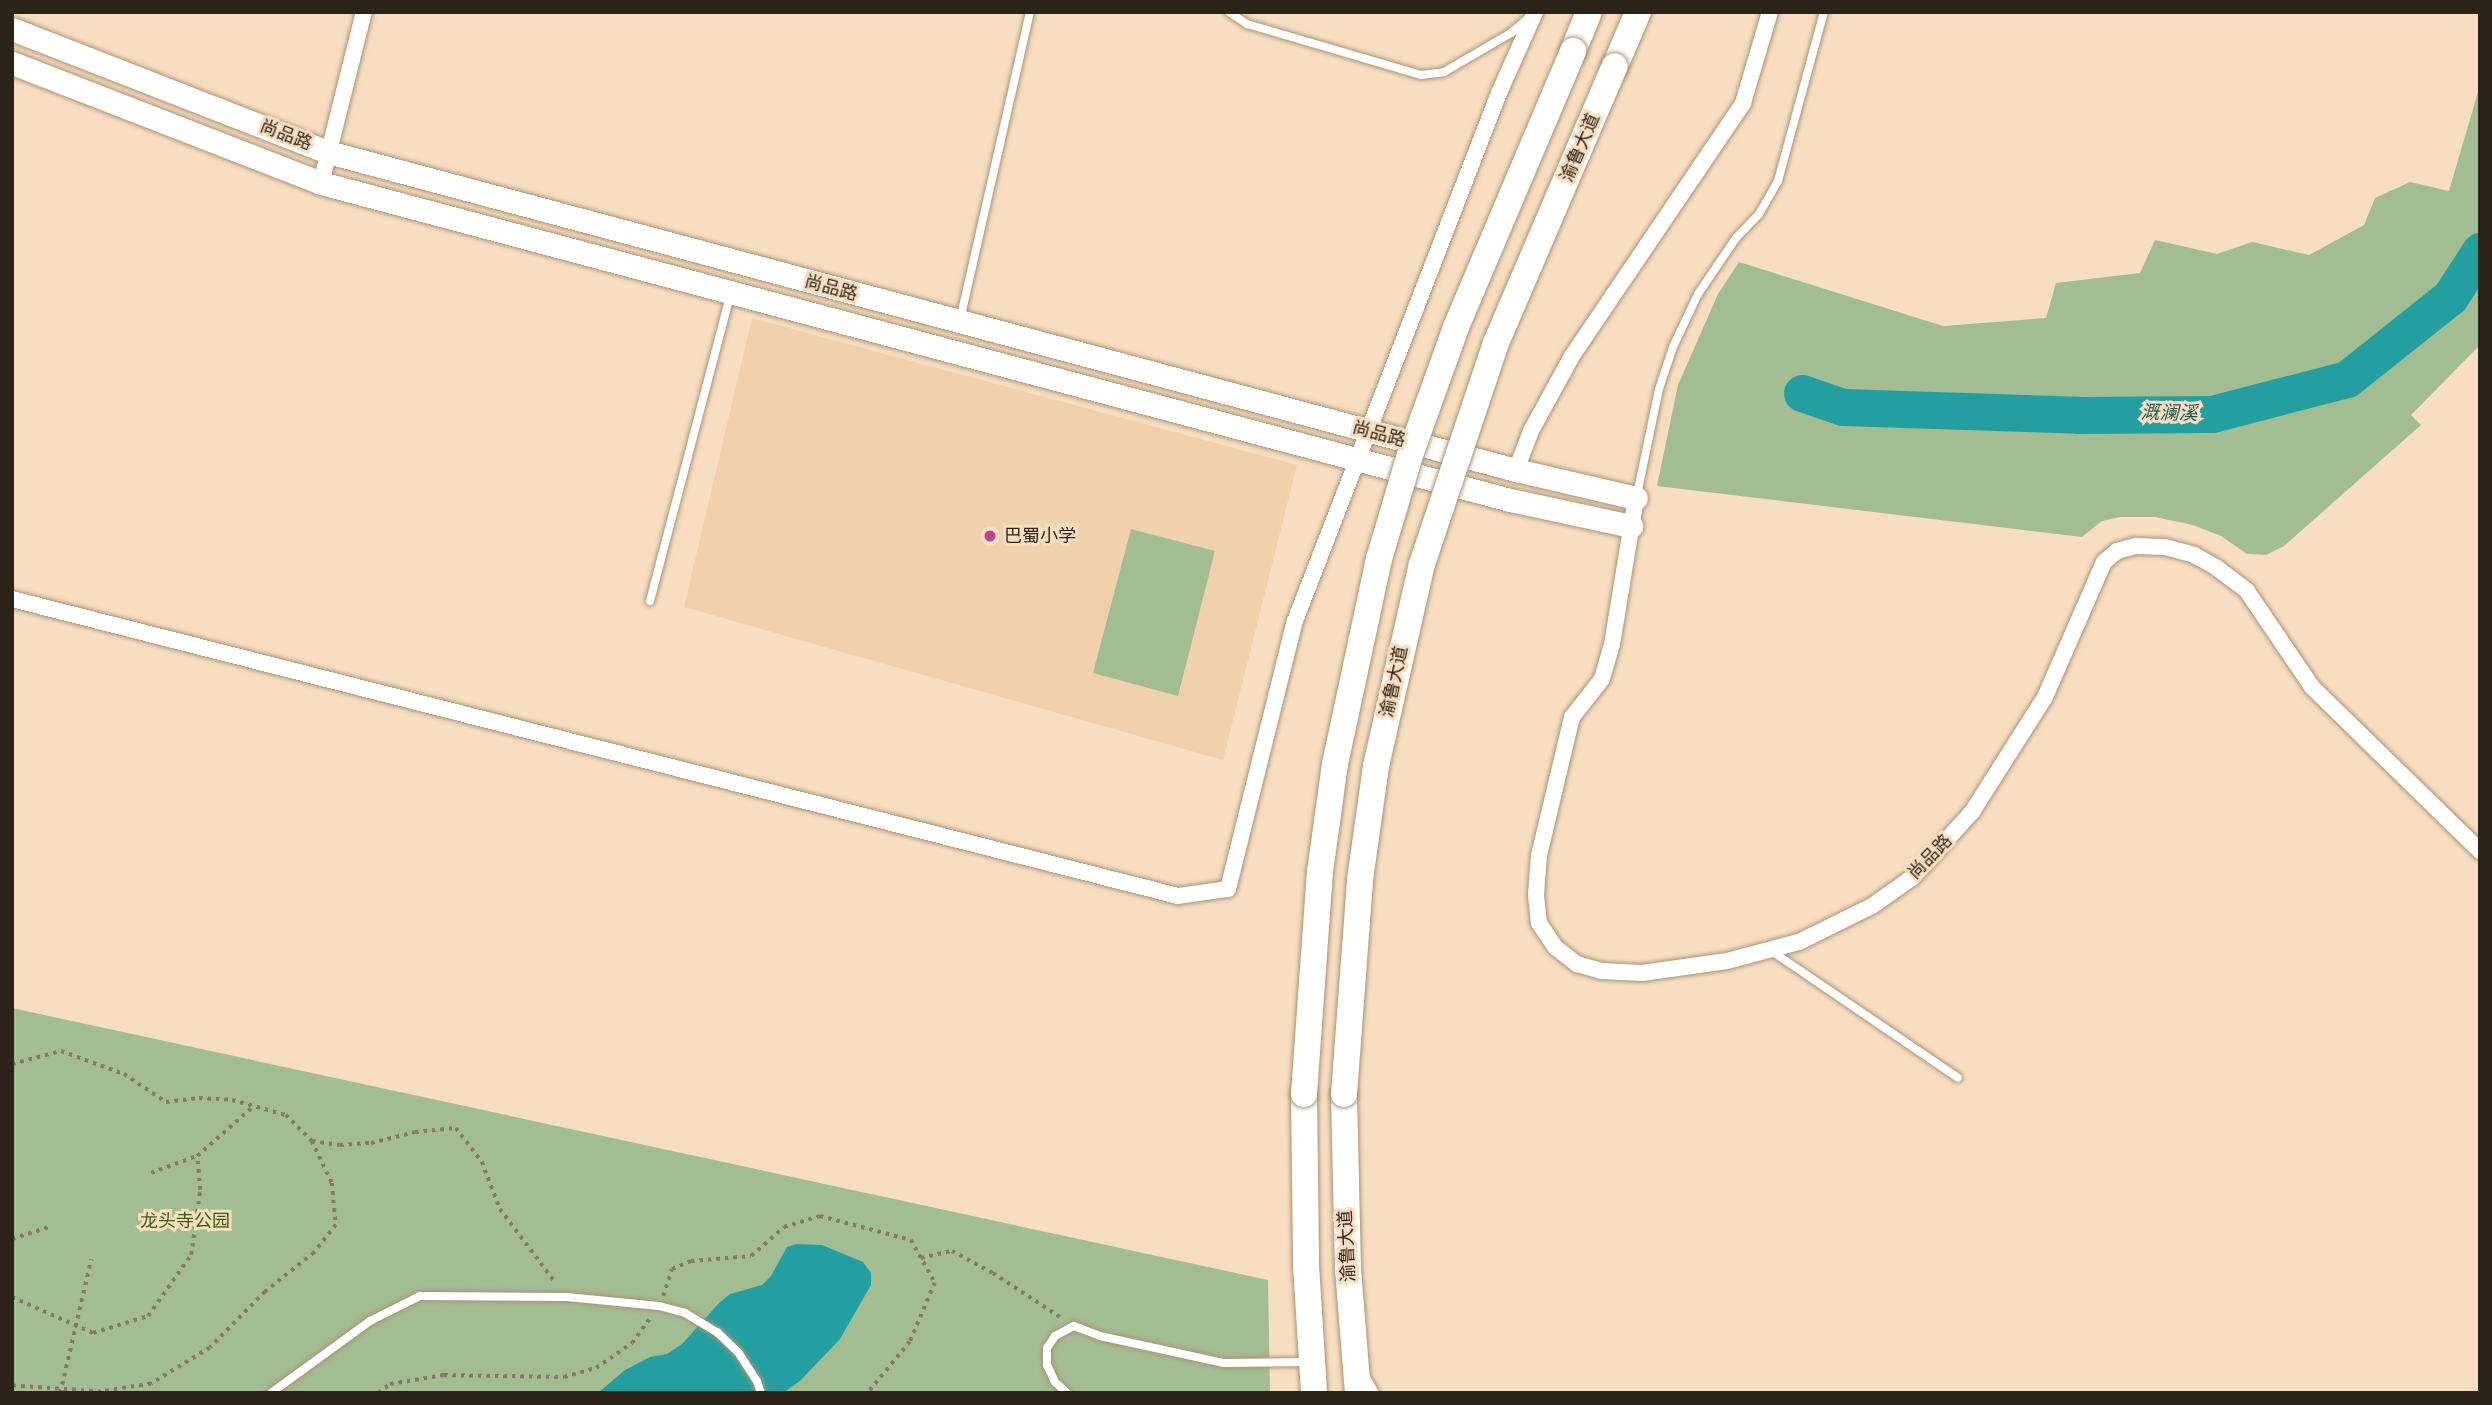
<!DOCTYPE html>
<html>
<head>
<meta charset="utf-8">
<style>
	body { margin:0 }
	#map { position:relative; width:2492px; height:1405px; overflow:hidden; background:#f8dec0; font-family:Arial,"Noto Sans SC",sans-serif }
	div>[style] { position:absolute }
	.built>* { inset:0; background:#f1d1ad }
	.green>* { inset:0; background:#a2bd91 }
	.water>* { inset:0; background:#249fa1 }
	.river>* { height:37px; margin:-18.5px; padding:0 18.5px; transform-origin:18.5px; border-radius:18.5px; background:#249fa1 }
	.path>* { height:3.5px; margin-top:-1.75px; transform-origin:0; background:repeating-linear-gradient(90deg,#897864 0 3.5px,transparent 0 8.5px) }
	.roads { filter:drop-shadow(0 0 2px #ab9276) drop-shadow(0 0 2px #ab9276) }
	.service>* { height:8px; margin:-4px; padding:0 4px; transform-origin:4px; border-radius:4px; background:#fff }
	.minor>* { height:16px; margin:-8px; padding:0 8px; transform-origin:8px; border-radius:8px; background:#fff }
	.secondary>* { height:23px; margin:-11.5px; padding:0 11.5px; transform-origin:11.5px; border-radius:11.5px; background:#fff }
	.trunk>* { height:26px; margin:-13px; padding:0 13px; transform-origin:13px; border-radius:13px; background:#fff }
	.bridges { filter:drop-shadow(0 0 2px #ab9276) drop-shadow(0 0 2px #ab9276) }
	.trunk-bridge>* { height:26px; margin:-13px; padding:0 13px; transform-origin:13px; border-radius:13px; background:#fff }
	.dots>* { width:19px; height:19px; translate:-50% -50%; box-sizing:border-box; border:4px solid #f8dec0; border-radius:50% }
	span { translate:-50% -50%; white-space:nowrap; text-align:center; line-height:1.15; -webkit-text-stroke:6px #f8dec0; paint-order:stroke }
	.street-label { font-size:18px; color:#2d2318 }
	.poi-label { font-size:18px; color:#2d2318 }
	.left { translate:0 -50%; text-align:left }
	.park-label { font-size:18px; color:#385c17 }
	.water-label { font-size:19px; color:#245556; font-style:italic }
	.frame { position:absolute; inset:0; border:14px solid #2d2318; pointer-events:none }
</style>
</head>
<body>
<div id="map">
	<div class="built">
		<div style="clip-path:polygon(752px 318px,1297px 465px,1223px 760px,684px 607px)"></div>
	</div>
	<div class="green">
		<div style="clip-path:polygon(2480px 85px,2480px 345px,2411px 415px,2421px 425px,2284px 546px,2266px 555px,2247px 554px,2221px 536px,2193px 525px,2155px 517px,2120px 517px,2102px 521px,2082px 537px,1657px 486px,1678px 385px,1718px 294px,1739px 262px,1943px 326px,2046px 318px,2056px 283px,2140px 273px,2155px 240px,2217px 254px,2252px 242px,2309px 255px,2364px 225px,2375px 198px,2410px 182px,2449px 191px)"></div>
		<div style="clip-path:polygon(1131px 529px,1215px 551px,1178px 696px,1093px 673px)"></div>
		<div style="clip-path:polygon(12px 1008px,1268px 1280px,1270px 1393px,12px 1393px)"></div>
	</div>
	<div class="water">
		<div style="clip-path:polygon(796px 1244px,822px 1245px,863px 1262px,871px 1273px,871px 1285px,840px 1339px,800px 1381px,783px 1393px,598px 1393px,625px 1370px,650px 1357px,667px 1354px,682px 1344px,720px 1302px,730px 1294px,762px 1285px,771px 1276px,787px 1247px)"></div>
	</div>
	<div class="river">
		<div style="left:1802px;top:393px;width:43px;rotate:18.9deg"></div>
		<div style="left:1843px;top:407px;width:235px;rotate:1.9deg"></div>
		<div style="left:2078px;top:415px;width:134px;rotate:-0.4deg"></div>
		<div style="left:2212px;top:414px;width:139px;rotate:-14.5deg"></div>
		<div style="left:2347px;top:379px;width:132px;rotate:-38.5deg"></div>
		<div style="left:2450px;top:297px;width:55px;rotate:-56.9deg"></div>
	</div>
	<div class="path">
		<div style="left:12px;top:1064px;width:51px;rotate:-14.9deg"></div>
		<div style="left:61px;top:1051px;width:67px;rotate:20.1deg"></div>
		<div style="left:124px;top:1074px;width:50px;rotate:33.7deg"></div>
		<div style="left:166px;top:1102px;width:33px;rotate:-7deg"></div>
		<div style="left:199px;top:1098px;width:33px;rotate:3deg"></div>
		<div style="left:232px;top:1100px;width:56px;rotate:15.5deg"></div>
		<div style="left:286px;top:1115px;width:37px;rotate:45deg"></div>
		<div style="left:312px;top:1141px;width:47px;rotate:64.5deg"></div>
		<div style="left:332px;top:1183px;width:42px;rotate:84.6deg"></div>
		<div style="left:336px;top:1225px;width:36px;rotate:128deg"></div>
		<div style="left:314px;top:1253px;width:63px;rotate:141.5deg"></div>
		<div style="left:265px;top:1292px;width:78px;rotate:134.5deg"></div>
		<div style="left:210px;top:1348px;width:69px;rotate:148.6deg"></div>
		<div style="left:151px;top:1384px;width:51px;rotate:170.9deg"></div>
		<div style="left:101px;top:1392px;width:89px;rotate:-176.1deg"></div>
		<div style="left:312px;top:1141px;width:28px;rotate:8deg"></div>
		<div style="left:340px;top:1145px;width:31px;rotate:-4deg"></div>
		<div style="left:371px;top:1143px;width:45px;rotate:-14deg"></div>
		<div style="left:415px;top:1132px;width:41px;rotate:-5.6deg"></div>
		<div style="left:456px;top:1128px;width:43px;rotate:52.6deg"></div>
		<div style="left:482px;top:1162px;width:50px;rotate:69deg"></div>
		<div style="left:500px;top:1209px;width:91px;rotate:53deg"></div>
		<div style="left:151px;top:1173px;width:49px;rotate:-20.3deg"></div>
		<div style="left:197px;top:1156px;width:76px;rotate:-41.3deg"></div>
		<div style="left:12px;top:1239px;width:38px;rotate:-18deg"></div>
		<div style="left:921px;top:1258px;width:32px;rotate:-13deg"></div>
		<div style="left:952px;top:1251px;width:47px;rotate:28.2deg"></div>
		<div style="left:993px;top:1273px;width:80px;rotate:33.3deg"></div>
		<div style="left:663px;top:1296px;width:28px;rotate:-72deg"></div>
		<div style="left:672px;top:1269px;width:21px;rotate:-23deg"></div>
		<div style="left:691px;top:1261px;width:60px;rotate:-4.8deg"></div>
		<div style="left:751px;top:1256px;width:44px;rotate:-41.3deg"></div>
		<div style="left:784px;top:1227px;width:38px;rotate:-17deg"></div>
		<div style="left:820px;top:1216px;width:94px;rotate:14.8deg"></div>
		<div style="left:911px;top:1240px;width:49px;rotate:60.8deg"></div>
		<div style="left:935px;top:1283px;width:64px;rotate:113deg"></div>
		<div style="left:910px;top:1342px;width:66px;rotate:129.5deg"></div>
		<div style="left:12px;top:1297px;width:89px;rotate:24deg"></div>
		<div style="left:93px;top:1333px;width:58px;rotate:-17.2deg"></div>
		<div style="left:148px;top:1316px;width:75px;rotate:-54.8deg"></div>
		<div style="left:191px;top:1255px;width:66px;rotate:-82.1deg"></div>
		<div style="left:200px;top:1190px;width:34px;rotate:-95deg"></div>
		<div style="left:60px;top:1393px;width:137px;rotate:-76.9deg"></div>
		<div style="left:378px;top:1393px;width:15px;rotate:-37deg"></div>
		<div style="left:390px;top:1384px;width:55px;rotate:-9.5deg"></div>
		<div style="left:444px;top:1375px;width:120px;rotate:1deg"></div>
		<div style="left:564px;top:1377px;width:33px;rotate:-16deg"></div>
		<div style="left:596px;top:1368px;width:44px;rotate:-34.8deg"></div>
		<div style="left:632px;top:1343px;width:32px;rotate:-54deg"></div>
	</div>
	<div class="roads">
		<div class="service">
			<div style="left:1229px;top:12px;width:22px;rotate:34deg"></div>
			<div style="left:1247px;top:24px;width:181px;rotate:16.3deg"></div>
			<div style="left:1421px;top:75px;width:23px;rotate:-7deg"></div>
			<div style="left:1444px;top:72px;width:78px;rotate:-30.2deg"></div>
			<div style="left:1511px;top:33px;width:21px;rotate:-41deg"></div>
			<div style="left:960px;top:320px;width:316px;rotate:-77.2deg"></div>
			<div style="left:1637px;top:495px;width:108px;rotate:-78.3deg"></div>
			<div style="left:1659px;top:389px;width:44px;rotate:-71.6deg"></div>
			<div style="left:1673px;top:347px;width:59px;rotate:-64.7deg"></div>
			<div style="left:1698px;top:294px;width:68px;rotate:-55.8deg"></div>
			<div style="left:1736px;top:238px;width:33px;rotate:-46deg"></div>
			<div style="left:1759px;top:214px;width:38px;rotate:-60deg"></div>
			<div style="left:1778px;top:181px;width:175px;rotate:-74.8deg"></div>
			<div style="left:650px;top:601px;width:316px;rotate:-75.3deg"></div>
			<div style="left:1770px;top:950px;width:227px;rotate:34.2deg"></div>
			<div style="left:1366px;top:1377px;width:18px;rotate:61deg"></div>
			<div style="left:271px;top:1393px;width:122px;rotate:-36deg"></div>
			<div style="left:370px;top:1321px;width:56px;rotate:-26.6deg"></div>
			<div style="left:420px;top:1296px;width:147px;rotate:0.4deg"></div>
			<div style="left:567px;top:1297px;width:92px;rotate:5.6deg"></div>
			<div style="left:659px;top:1306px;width:27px;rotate:15deg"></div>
			<div style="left:685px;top:1313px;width:37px;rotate:31deg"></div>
			<div style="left:717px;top:1332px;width:29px;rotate:44deg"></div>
			<div style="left:738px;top:1352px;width:35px;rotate:57deg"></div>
			<div style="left:757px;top:1381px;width:13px;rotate:72deg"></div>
			<div style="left:1067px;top:1393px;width:16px;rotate:-137deg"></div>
			<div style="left:1055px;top:1382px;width:19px;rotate:-115deg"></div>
			<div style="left:1047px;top:1365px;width:17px;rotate:-90deg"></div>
			<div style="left:1047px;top:1348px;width:14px;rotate:-56deg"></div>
			<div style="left:1055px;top:1336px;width:21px;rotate:-28deg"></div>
			<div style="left:1074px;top:1326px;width:28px;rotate:21deg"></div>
			<div style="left:1100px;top:1336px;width:127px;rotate:12.3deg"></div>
			<div style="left:1224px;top:1363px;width:85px;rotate:-0.7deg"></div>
		</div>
		<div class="minor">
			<div style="left:321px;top:183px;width:176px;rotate:-75.9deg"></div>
			<div style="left:1516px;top:470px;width:42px;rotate:-69deg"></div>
			<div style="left:1531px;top:431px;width:85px;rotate:-61.3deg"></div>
			<div style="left:1572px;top:356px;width:305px;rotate:-55.9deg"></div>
			<div style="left:1743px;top:103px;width:95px;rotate:-73.5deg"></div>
			<div style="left:1636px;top:498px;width:148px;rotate:99.3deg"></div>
			<div style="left:1612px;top:644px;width:36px;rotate:106deg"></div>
			<div style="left:1602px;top:679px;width:48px;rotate:128.3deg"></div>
			<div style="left:1572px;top:717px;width:142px;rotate:103.4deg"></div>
			<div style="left:1539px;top:855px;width:40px;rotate:94.3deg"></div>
			<div style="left:1536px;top:895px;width:28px;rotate:84deg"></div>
			<div style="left:1539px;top:923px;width:29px;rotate:56deg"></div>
			<div style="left:1555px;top:947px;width:28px;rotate:38deg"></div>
			<div style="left:1577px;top:964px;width:26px;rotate:16deg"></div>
			<div style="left:1602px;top:971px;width:40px;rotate:2.9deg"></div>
			<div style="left:1642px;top:973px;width:86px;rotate:-8deg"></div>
			<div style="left:1727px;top:961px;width:74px;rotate:-14.8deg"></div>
			<div style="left:1799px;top:942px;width:81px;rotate:-26.3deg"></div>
			<div style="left:1872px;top:906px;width:50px;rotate:-35.3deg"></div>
			<div style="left:1913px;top:877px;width:88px;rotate:-47.8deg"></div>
			<div style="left:1972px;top:812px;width:136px;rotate:-57.6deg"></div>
			<div style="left:2045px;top:697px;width:147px;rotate:-66.4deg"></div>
			<div style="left:2104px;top:562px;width:17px;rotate:-40deg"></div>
			<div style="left:2117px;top:551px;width:20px;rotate:-15deg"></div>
			<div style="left:2136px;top:546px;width:29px;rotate:2deg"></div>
			<div style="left:2165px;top:547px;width:30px;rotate:15deg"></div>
			<div style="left:2194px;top:555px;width:26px;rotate:29deg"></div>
			<div style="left:2217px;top:568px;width:38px;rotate:37deg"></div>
			<div style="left:2247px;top:591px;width:116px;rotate:55.9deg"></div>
			<div style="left:2312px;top:687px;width:235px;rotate:44.3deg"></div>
			<div style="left:12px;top:599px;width:1203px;rotate:14.29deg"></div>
			<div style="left:1178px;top:896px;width:50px;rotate:-8deg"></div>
			<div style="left:1228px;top:889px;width:276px;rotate:-76deg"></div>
			<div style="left:1295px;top:621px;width:566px;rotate:-68.88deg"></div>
			<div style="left:1499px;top:93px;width:89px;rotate:-66deg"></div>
		</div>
		<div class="secondary">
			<div style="left:12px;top:29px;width:339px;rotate:21.3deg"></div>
			<div style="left:328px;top:152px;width:1230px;rotate:14.99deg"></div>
			<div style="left:1516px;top:470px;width:123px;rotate:13.1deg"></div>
			<div style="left:12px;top:63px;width:331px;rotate:21.2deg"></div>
			<div style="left:321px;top:183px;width:1231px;rotate:14.93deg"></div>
			<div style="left:1510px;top:500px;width:124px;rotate:12.1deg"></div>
		</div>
		<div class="trunk">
			<div style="left:1573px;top:51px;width:42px;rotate:-67.7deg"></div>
			<div style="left:1615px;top:66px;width:59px;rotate:-66.9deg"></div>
			<div style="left:1304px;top:1094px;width:171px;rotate:89.3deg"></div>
			<div style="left:1306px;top:1265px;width:128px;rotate:86.4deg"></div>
			<div style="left:1344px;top:1094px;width:175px;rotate:88.7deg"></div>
			<div style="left:1348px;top:1269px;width:124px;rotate:85.4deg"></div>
		</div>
	</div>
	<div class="bridges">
		<div class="trunk-bridge">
			<div style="left:1304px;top:1094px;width:223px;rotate:-85.9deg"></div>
			<div style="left:1320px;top:872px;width:109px;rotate:-82.1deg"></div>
			<div style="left:1335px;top:764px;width:210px;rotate:-77.9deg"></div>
			<div style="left:1379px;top:559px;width:109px;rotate:-73.4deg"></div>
			<div style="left:1410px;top:455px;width:136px;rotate:-70.2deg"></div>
			<div style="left:1456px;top:327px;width:300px;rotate:-67deg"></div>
			<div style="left:1344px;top:1094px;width:215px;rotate:-85.7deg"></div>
			<div style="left:1360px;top:880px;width:115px;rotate:-82deg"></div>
			<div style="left:1376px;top:766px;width:207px;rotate:-77.2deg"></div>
			<div style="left:1422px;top:564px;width:233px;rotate:-71.5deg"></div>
			<div style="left:1496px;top:343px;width:301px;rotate:-66.8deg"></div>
		</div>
	</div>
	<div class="dots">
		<div style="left:990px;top:536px;background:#bf4290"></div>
	</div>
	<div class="street-label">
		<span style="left:286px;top:135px;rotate:21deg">尚品路</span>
		<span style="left:1580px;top:148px;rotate:-67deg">渝鲁大道</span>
		<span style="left:831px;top:288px;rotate:15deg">尚品路</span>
		<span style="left:1379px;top:434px;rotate:15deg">尚品路</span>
		<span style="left:1394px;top:682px;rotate:-78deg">渝鲁大道</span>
		<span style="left:1930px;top:857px;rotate:-46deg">尚品路</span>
		<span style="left:1347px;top:1246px;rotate:-93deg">渝鲁大道</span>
	</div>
	<div class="poi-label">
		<span class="left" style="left:1004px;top:536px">巴蜀小学</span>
	</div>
	<div class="park-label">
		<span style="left:185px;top:1221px">龙头寺公园</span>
	</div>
	<div class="water-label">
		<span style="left:2169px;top:413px;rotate:1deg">溉澜溪</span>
	</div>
	<div class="frame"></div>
</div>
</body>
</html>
